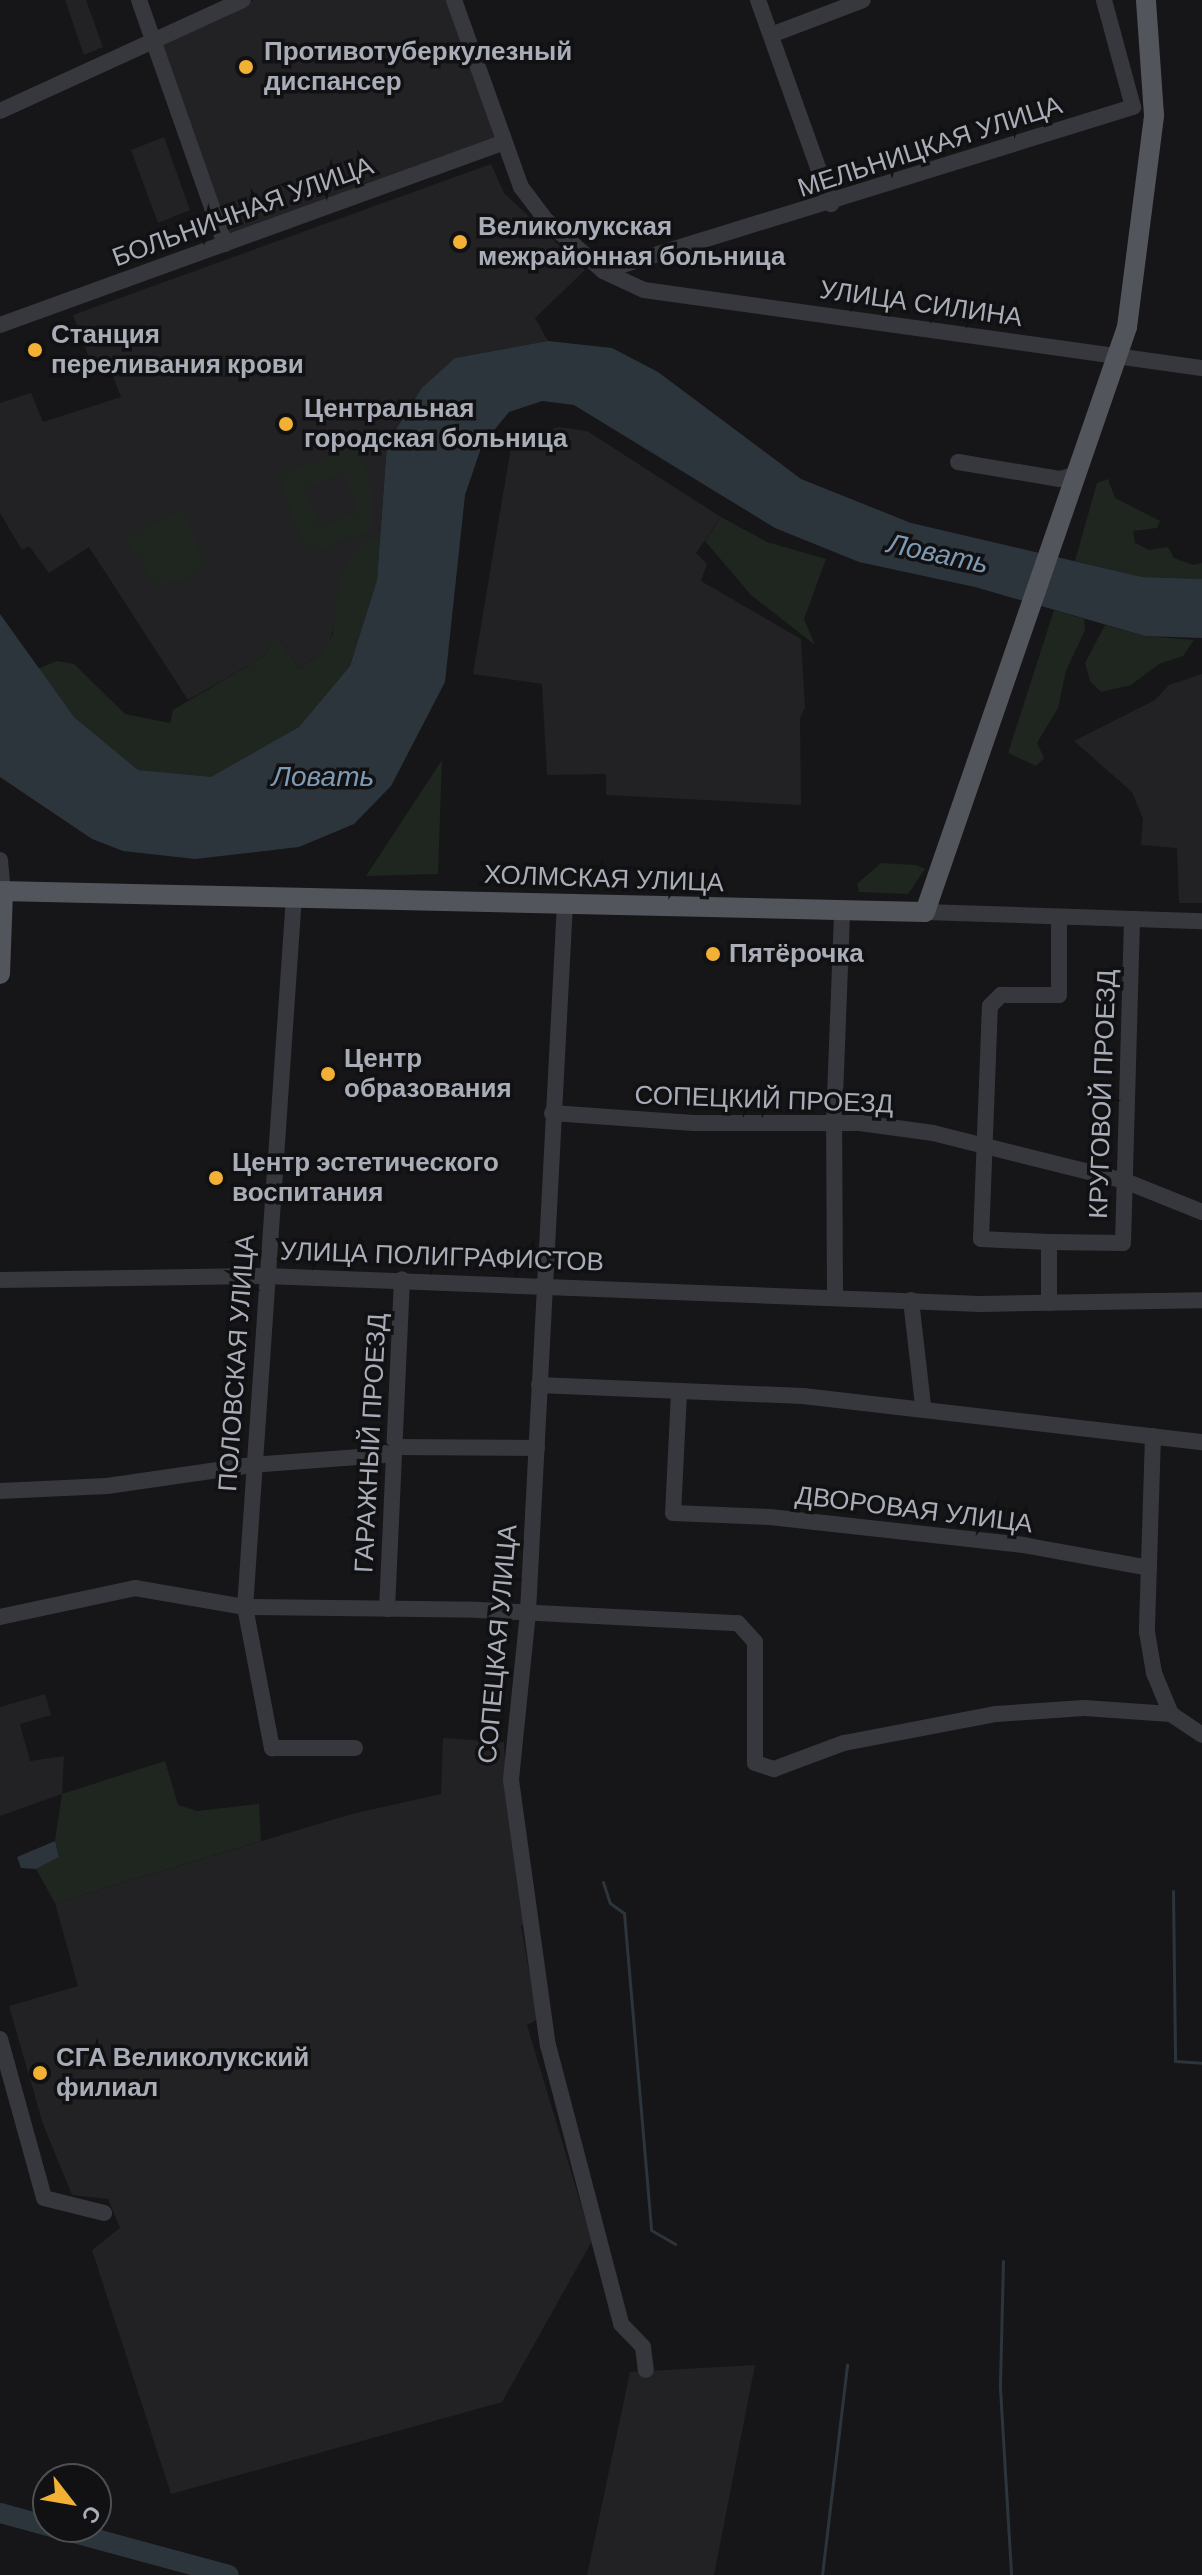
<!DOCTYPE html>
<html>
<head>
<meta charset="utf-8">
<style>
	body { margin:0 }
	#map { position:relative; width:1202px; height:2575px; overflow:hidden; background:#161618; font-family:"DM Sans",sans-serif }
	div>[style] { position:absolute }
	.built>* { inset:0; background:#222225 }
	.green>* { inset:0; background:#1e261f }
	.water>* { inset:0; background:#2c353c }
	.stream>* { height:3px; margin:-1.5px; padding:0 1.5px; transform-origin:1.5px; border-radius:1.5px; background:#2c353c }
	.river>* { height:20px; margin:-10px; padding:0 10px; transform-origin:10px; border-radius:10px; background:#2c353c }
	.minor>* { height:16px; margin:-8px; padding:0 8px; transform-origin:8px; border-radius:8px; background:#37383d }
	.major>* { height:20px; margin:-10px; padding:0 10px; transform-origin:10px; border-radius:10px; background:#53555c }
	.dots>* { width:22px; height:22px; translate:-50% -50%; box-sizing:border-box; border:4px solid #111113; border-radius:50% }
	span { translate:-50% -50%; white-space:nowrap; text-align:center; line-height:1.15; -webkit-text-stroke:7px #111113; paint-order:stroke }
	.poi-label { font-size:26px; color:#a8adb8; font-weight:700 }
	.left { translate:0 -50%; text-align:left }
	.street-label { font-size:26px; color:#a8adb8 }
	.water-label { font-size:28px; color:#7f9bb3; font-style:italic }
	.north { position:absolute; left:32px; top:2463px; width:80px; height:80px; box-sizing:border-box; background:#111113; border:2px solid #4d4f55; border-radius:50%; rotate:121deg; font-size:22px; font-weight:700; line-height:32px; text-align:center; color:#a8adb8 }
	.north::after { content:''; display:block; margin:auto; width:28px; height:36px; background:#f2b134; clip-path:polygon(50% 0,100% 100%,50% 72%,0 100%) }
</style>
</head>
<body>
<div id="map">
	<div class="built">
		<div style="clip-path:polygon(65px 0,86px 0,103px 47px,84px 55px)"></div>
		<div style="clip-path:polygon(254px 0,451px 0,497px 141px,229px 238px,159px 44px)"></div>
		<div style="clip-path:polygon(164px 137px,190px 210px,158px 223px,131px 150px)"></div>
		<div style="clip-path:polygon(491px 164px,504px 193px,585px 270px,535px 318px,548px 341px,455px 358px,387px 444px,380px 537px,370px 542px,326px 648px,299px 670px,277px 635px,263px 657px,188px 700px,89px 547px,49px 573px,29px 546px,22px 550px,0 513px,0 403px,31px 393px,43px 422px,121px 397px,107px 361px,92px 366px,73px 315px)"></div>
		<div style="clip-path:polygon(559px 427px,587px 431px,721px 517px,696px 553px,707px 564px,701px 581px,801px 639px,805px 707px,800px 718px,801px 805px,606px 795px,606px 774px,547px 775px,542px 684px,473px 674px,512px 441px)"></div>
		<div style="clip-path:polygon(1202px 674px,1202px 903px,1179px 903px,1177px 848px,1141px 845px,1143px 819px,1132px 792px,1074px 741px,1155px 700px,1169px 685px)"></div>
		<div style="clip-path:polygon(45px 1694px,51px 1715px,20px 1724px,30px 1761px,64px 1756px,62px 1794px,0 1816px,0 1707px)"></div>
		<div style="clip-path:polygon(443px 1738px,504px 1742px,507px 1806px,527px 1925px,521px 1926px,538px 2019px,527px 2025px,592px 2241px,502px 2402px,171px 2494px,92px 2250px,120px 2228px,108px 2199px,72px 2195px,43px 2124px,9px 2006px,78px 1986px,55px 1903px,352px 1814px,441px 1794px)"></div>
		<div style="clip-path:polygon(755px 2365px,714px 2575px,587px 2575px,630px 2372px)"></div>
	</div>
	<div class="green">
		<div style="clip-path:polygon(evenodd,357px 446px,370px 484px,370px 531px,307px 554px,278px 475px,357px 446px,344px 473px,358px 513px,320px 527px,305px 488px,344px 473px)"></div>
		<div style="clip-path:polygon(1108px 479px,1115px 498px,1160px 521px,1157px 528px,1133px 531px,1135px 543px,1149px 550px,1168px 547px,1174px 558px,1193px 565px,1202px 563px,1202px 579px,1142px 577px,1075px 561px,1097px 483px)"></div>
		<div style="clip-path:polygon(182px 510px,205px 562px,187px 580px,156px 585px,124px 536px)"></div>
		<div style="clip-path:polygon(721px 517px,767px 542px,826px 559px,804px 619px,815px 645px,751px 595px,705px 541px)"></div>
		<div style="clip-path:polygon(380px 537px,377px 580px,350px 666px,299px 727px,211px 778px,138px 770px,74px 717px,38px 669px,57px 661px,74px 664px,125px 714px,170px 723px,173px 710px,263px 657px,277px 635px,299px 670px,320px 653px,333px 634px,340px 577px,360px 543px)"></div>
		<div style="clip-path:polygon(1054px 610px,1084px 619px,1085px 630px,1066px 671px,1058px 708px,1037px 743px,1044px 758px,1036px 766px,1008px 753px)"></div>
		<div style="clip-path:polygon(1105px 625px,1145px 636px,1194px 640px,1183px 656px,1159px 664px,1131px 685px,1101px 692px,1090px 681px,1085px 663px)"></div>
		<div style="clip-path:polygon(442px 760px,438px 874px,366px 876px)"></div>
		<div style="clip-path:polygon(881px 863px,916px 865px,925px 869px,908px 894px,859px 892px,857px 884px)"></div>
		<div style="clip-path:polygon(165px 1761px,178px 1805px,197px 1811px,259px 1804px,261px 1841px,55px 1903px,36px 1869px,59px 1857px,55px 1841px,62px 1794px)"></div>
	</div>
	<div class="water">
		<div style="clip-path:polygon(548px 341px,612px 348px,658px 372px,801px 479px,911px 523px,1142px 577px,1202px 579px,1202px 638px,1145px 636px,975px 587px,859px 562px,775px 528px,574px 405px,542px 401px,509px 412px,482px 445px,465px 495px,445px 682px,391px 786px,354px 824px,299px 847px,195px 859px,123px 851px,92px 839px,0 777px,0 614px,74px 717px,138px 770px,211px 777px,299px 727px,350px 666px,377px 580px,387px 444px,422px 388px,455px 358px)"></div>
		<div style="clip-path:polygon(55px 1841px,59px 1857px,36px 1869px,21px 1868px,17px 1857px)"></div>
	</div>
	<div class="stream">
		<div style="left:603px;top:1882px;width:22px;rotate:72deg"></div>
		<div style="left:610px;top:1903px;width:17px;rotate:36deg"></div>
		<div style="left:624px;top:1913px;width:318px;rotate:85.1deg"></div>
		<div style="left:651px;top:2230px;width:28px;rotate:30deg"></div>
		<div style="left:1173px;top:1891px;width:170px;rotate:89.3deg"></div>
		<div style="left:1175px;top:2061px;width:27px;rotate:4deg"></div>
		<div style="left:1003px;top:2261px;width:127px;rotate:91.4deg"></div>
		<div style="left:1000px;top:2388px;width:187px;rotate:86.6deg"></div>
		<div style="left:822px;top:2575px;width:212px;rotate:-83.2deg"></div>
	</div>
	<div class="river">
		<div style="left:0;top:2513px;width:50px;rotate:15.2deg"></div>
		<div style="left:52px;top:2527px;width:183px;rotate:15.2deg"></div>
	</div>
	<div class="minor">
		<div style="left:139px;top:0;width:259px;rotate:70.6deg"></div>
		<div style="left:454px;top:0;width:199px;rotate:70.3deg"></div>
		<div style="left:521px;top:187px;width:41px;rotate:52.9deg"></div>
		<div style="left:546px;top:220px;width:76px;rotate:41.8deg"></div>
		<div style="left:603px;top:271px;width:45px;rotate:24.9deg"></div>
		<div style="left:644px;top:290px;width:563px;rotate:7.96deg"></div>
		<div style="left:758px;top:0;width:217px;rotate:70.3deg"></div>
		<div style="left:771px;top:35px;width:98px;rotate:-20.8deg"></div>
		<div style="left:0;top:111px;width:267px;rotate:-24.6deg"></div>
		<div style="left:603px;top:271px;width:555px;rotate:-17.19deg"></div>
		<div style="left:1133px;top:107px;width:111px;rotate:-105.2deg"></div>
		<div style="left:0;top:325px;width:534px;rotate:-19.93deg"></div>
		<div style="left:958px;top:462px;width:103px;rotate:9.5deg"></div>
		<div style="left:1060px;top:479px;width:15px;rotate:-16deg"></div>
		<div style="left:0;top:860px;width:32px;rotate:85deg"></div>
		<div style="left:294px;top:896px;width:713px;rotate:93.94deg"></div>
		<div style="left:245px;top:1607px;width:144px;rotate:79.2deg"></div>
		<div style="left:272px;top:1748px;width:83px"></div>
		<div style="left:565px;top:903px;width:710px;rotate:92.99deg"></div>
		<div style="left:528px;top:1612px;width:169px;rotate:95.8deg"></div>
		<div style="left:511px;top:1780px;width:268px;rotate:82.1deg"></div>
		<div style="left:548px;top:2045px;width:288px;rotate:75.3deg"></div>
		<div style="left:621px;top:2324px;width:32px;rotate:46deg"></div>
		<div style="left:643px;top:2347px;width:23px;rotate:83deg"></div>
		<div style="left:925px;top:912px;width:277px;rotate:1.9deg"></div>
		<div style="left:552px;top:1113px;width:142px;rotate:4deg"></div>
		<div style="left:694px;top:1123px;width:166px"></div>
		<div style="left:860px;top:1123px;width:74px;rotate:7.8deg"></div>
		<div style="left:933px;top:1133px;width:198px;rotate:14deg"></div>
		<div style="left:1125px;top:1181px;width:83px;rotate:21.9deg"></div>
		<div style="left:1049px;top:1242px;width:74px;rotate:0.8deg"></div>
		<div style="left:1123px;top:1243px;width:322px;rotate:-88.4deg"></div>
		<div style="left:0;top:1280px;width:266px;rotate:-0.9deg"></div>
		<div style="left:266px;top:1276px;width:715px;rotate:2.25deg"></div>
		<div style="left:980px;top:1304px;width:222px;rotate:-1deg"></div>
		<div style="left:835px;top:1295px;width:172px;rotate:-90.3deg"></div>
		<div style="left:834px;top:1123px;width:211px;rotate:-87.8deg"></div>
		<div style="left:911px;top:1300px;width:107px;rotate:83.5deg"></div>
		<div style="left:1049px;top:1303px;width:61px;rotate:-90deg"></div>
		<div style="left:1049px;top:1242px;width:68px;rotate:-177.5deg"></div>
		<div style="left:981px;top:1239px;width:233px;rotate:-87.8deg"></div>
		<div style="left:990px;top:1006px;width:16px;rotate:-45deg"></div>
		<div style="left:1001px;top:995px;width:58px"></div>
		<div style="left:1059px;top:995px;width:76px;rotate:-90deg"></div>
		<div style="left:539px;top:1385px;width:264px;rotate:2.4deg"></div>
		<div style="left:803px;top:1396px;width:402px;rotate:6.6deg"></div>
		<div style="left:679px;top:1392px;width:121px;rotate:92.8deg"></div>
		<div style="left:673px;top:1513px;width:97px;rotate:2.4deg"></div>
		<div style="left:770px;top:1517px;width:255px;rotate:6.3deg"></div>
		<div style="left:1023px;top:1545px;width:128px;rotate:10.3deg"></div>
		<div style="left:1153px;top:1436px;width:196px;rotate:91.8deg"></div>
		<div style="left:1147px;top:1632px;width:42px;rotate:80.3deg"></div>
		<div style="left:1154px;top:1673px;width:44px;rotate:67.5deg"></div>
		<div style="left:0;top:1491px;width:107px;rotate:-2.7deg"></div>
		<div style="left:107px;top:1486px;width:147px;rotate:-8.2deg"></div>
		<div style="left:252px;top:1465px;width:132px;rotate:-4.3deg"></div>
		<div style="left:384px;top:1455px;width:14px;rotate:-36deg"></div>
		<div style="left:395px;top:1447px;width:142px;rotate:0.4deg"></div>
		<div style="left:387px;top:1609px;width:330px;rotate:-87.4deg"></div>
		<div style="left:0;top:1617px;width:138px;rotate:-12.1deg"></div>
		<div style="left:135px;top:1588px;width:112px;rotate:9.8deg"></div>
		<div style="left:245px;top:1607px;width:233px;rotate:0.7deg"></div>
		<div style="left:478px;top:1610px;width:260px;rotate:2.9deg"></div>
		<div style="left:738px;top:1623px;width:25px;rotate:48deg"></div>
		<div style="left:755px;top:1642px;width:121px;rotate:90deg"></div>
		<div style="left:755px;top:1763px;width:20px;rotate:18deg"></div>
		<div style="left:774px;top:1769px;width:75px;rotate:-20.4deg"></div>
		<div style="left:844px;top:1743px;width:155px;rotate:-10.8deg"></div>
		<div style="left:996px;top:1714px;width:88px;rotate:-3.9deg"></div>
		<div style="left:1084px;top:1708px;width:87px;rotate:3.9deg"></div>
		<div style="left:1171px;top:1714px;width:37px;rotate:34deg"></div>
		<div style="left:0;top:2039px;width:165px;rotate:74.5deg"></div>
		<div style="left:44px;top:2198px;width:62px;rotate:14deg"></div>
	</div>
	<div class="major">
		<div style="left:0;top:891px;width:925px;rotate:1.3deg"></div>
		<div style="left:925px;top:912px;width:619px;rotate:-70.95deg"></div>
		<div style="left:1127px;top:327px;width:214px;rotate:-82.7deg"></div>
		<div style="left:1154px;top:115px;width:115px;rotate:-94deg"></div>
		<div style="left:0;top:974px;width:82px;rotate:-87.9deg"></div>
	</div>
	<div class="dots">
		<div style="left:246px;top:67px;background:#f2b134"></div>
		<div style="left:460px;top:242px;background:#f2b134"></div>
		<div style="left:35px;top:350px;background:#f2b134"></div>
		<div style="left:286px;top:424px;background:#f2b134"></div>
		<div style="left:713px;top:954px;background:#f2b134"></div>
		<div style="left:328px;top:1074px;background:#f2b134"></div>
		<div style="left:216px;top:1178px;background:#f2b134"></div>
		<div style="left:40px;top:2073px;background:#f2b134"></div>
	</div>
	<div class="poi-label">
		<span class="left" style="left:264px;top:67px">Противотуберкулезный<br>диспансер</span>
		<span class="left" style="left:478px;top:242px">Великолукская<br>межрайонная больница</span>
		<span class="left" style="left:51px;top:350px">Станция<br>переливания крови</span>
		<span class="left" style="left:304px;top:424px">Центральная<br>городская больница</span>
		<span class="left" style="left:729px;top:954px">Пятёрочка</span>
		<span class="left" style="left:344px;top:1074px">Центр<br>образования</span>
		<span class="left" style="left:232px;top:1178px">Центр эстетического<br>воспитания</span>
		<span class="left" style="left:56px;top:2073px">СГА Великолукский<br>филиал</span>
	</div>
	<div class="street-label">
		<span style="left:930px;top:147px;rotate:-18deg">МЕЛЬНИЦКАЯ УЛИЦА</span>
		<span style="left:243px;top:212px;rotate:-20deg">БОЛЬНИЧНАЯ УЛИЦА</span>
		<span style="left:921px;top:304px;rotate:8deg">УЛИЦА СИЛИНА</span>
		<span style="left:604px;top:879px;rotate:2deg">ХОЛМСКАЯ УЛИЦА</span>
		<span style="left:1103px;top:1094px;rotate:-88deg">КРУГОВОЙ ПРОЕЗД</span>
		<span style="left:764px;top:1100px;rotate:2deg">СОПЕЦКИЙ ПРОЕЗД</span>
		<span style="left:442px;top:1257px;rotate:2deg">УЛИЦА ПОЛИГРАФИСТОВ</span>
		<span style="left:237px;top:1363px;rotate:-86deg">ПОЛОВСКАЯ УЛИЦА</span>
		<span style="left:371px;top:1443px;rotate:-87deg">ГАРАЖНЫЙ ПРОЕЗД</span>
		<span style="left:914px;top:1510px;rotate:7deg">ДВОРОВАЯ УЛИЦА</span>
		<span style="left:498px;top:1644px;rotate:-85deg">СОПЕЦКАЯ УЛИЦА</span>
	</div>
	<div class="water-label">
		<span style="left:938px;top:554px;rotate:12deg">Ловать</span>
		<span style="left:323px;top:777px">Ловать</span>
	</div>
	<div class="north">С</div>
</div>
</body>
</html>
